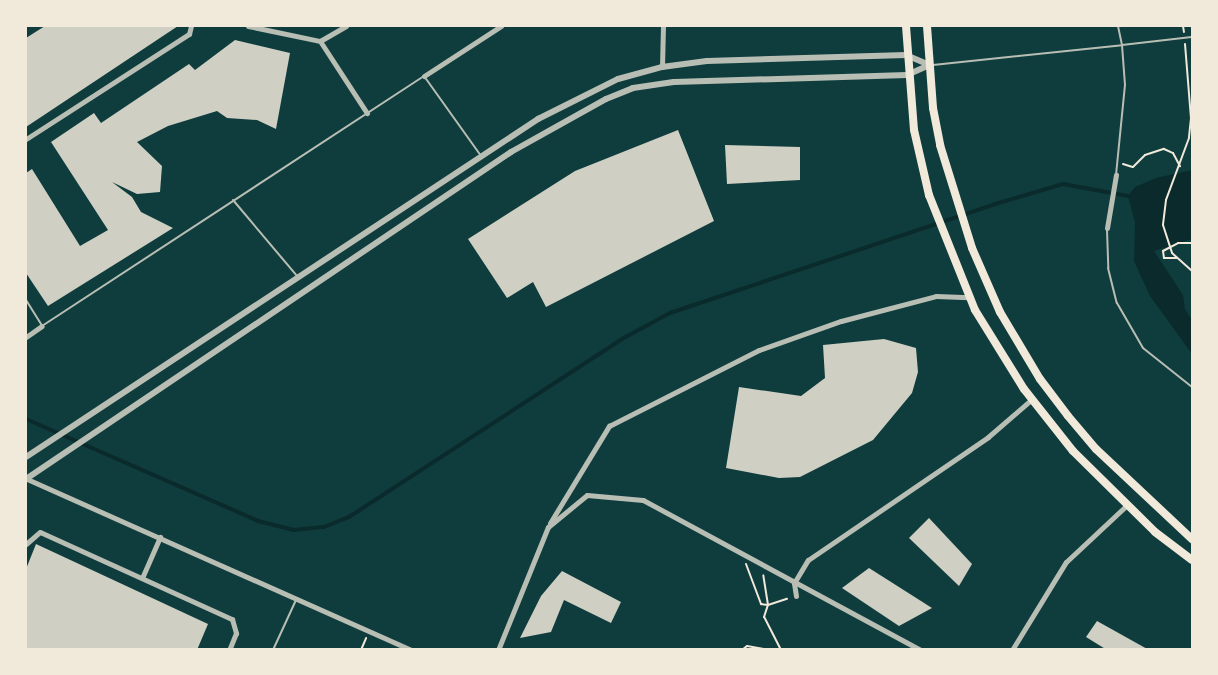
<!DOCTYPE html>
<html>
<head>
<meta charset="utf-8">
<style>
	body { margin:0 }
	#map { position:relative; width:1218px; height:675px; overflow:hidden; background:#0f3d3e; font-family:"PT Sans",sans-serif }
	div>[style] { position:absolute }
	.water>* { inset:0; background:#0a2a2b }
	.stream>* { height:4px; margin:-2px; padding:0 2px; transform-origin:2px; border-radius:2px; background:#0a2a2b }
	.building>* { inset:0; background:#cfcfc3 }
	.path>* { height:2px; margin:-1px; padding:0 1px; transform-origin:1px; border-radius:1px; background:#f1e9da }
	.service>* { height:2px; margin:-1px; padding:0 1px; transform-origin:1px; border-radius:1px; background:#b8beb3 }
	.minor>* { height:5px; margin:-2.5px; padding:0 2.5px; transform-origin:2.5px; border-radius:2.5px; background:#b8beb3 }
	.tertiary>* { height:6px; margin:-3px; padding:0 3px; transform-origin:3px; border-radius:3px; background:#b8beb3 }
	.primary>* { height:8px; margin:-4px; padding:0 4px; transform-origin:4px; border-radius:4px; background:#f1e9da }
	span { translate:-50% -50%; white-space:nowrap; text-align:center; line-height:1.15; -webkit-text-stroke:4.5px #f1e9da; paint-order:stroke }
	.frame { position:absolute; inset:0; border:27px solid #f1e9da; pointer-events:none }
</style>
</head>
<body>
<div id="map">
	<div class="water">
		<div style="clip-path:polygon(1192px 170px,1192px 239px,1154px 251px,1183px 295px,1185px 309px,1192px 320px,1192px 354px,1150px 296px,1134px 261px,1135px 223px,1128px 196px,1135px 187px,1156px 178px)"></div>
	</div>
	<div class="stream">
		<div style="left:26px;top:419px;width:253px;rotate:23.7deg"></div>
		<div style="left:258px;top:521px;width:37px;rotate:14deg"></div>
		<div style="left:294px;top:530px;width:30px;rotate:-6deg"></div>
		<div style="left:324px;top:527px;width:27px;rotate:-22deg"></div>
		<div style="left:349px;top:517px;width:326px;rotate:-33.1deg"></div>
		<div style="left:622px;top:339px;width:55px;rotate:-28.4deg"></div>
		<div style="left:670px;top:313px;width:343px;rotate:-18.5deg"></div>
		<div style="left:995px;top:204px;width:71px;rotate:-16.4deg"></div>
		<div style="left:1063px;top:184px;width:66px;rotate:10.5deg"></div>
	</div>
	<div class="building">
		<div style="clip-path:polygon(45px 26px,178px 26px,26px 127px,26px 38px)"></div>
		<div style="clip-path:polygon(235px 40px,290px 53px,276px 129px,257px 120px,227px 118px,217px 111px,168px 126px,137px 142px,162px 166px,160px 192px,137px 194px,112px 182px,132px 197px,141px 212px,173px 228px,48px 306px,26px 273px,26px 173px,32px 169px,80px 246px,108px 230px,51px 142px,94px 113px,101px 123px,189px 64px,195px 70px)"></div>
		<div style="clip-path:polygon(678px 130px,714px 221px,546px 307px,533px 282px,507px 298px,468px 239px,575px 171px)"></div>
		<div style="clip-path:polygon(725px 145px,800px 147px,800px 180px,727px 184px)"></div>
		<div style="clip-path:polygon(884px 339px,916px 348px,918px 372px,912px 393px,873px 440px,800px 477px,779px 478px,726px 468px,739px 387px,801px 396px,825px 378px,823px 345px)"></div>
		<div style="clip-path:polygon(929px 518px,972px 564px,959px 586px,909px 538px)"></div>
		<div style="clip-path:polygon(36px 544px,208px 624px,197px 650px,26px 648px,26px 569px)"></div>
		<div style="clip-path:polygon(869px 568px,932px 608px,899px 626px,842px 588px)"></div>
		<div style="clip-path:polygon(562px 571px,621px 602px,611px 623px,564px 600px,551px 632px,520px 638px,541px 596px)"></div>
		<div style="clip-path:polygon(1097px 621px,1149px 650px,1107px 650px,1086px 637px)"></div>
	</div>
	<div class="path">
		<div style="left:1183px;top:26px;width:6px;rotate:81deg"></div>
		<div style="left:1185px;top:44px;width:74px;rotate:85.4deg"></div>
		<div style="left:1191px;top:118px;width:20px;rotate:96deg"></div>
		<div style="left:1189px;top:138px;width:66px;rotate:110.4deg"></div>
		<div style="left:1166px;top:200px;width:25px;rotate:97deg"></div>
		<div style="left:1163px;top:225px;width:29px;rotate:72deg"></div>
		<div style="left:1172px;top:253px;width:27px;rotate:42deg"></div>
		<div style="left:1123px;top:164px;width:10px;rotate:17deg"></div>
		<div style="left:1133px;top:167px;width:17px;rotate:-45deg"></div>
		<div style="left:1145px;top:155px;width:20px;rotate:-18deg"></div>
		<div style="left:1164px;top:149px;width:10px;rotate:24deg"></div>
		<div style="left:1173px;top:153px;width:15px;rotate:62deg"></div>
		<div style="left:1177px;top:258px;width:13px;rotate:180deg"></div>
		<div style="left:1164px;top:258px;width:7px;rotate:-98deg"></div>
		<div style="left:1163px;top:251px;width:17px;rotate:-28deg"></div>
		<div style="left:1178px;top:243px;width:14px"></div>
		<div style="left:746px;top:564px;width:43px;rotate:69.4deg"></div>
		<div style="left:761px;top:604px;width:7px;rotate:8deg"></div>
		<div style="left:768px;top:605px;width:30px;rotate:-99deg"></div>
		<div style="left:361px;top:650px;width:13px;rotate:-67deg"></div>
		<div style="left:742px;top:650px;width:6px;rotate:-39deg"></div>
		<div style="left:747px;top:646px;width:22px;rotate:10deg"></div>
		<div style="left:781px;top:650px;width:37px;rotate:-117deg"></div>
		<div style="left:764px;top:617px;width:13px;rotate:-72deg"></div>
		<div style="left:768px;top:605px;width:20px;rotate:-18deg"></div>
	</div>
	<div class="service">
		<div style="left:933px;top:65px;width:190px;rotate:-6deg"></div>
		<div style="left:1122px;top:45px;width:19px;rotate:-102deg"></div>
		<div style="left:1116px;top:175px;width:90px;rotate:-84.3deg"></div>
		<div style="left:1125px;top:85px;width:40px;rotate:-94.3deg"></div>
		<div style="left:1122px;top:45px;width:70px;rotate:-6.5deg"></div>
		<div style="left:233px;top:200px;width:99px;rotate:49.9deg"></div>
		<div style="left:1107px;top:230px;width:38px;rotate:88deg"></div>
		<div style="left:1108px;top:268px;width:36px;rotate:76deg"></div>
		<div style="left:1117px;top:303px;width:52px;rotate:60deg"></div>
		<div style="left:1143px;top:348px;width:63px;rotate:38.5deg"></div>
		<div style="left:26px;top:300px;width:31px;rotate:58deg"></div>
		<div style="left:42px;top:326px;width:457px;rotate:-33.2deg"></div>
		<div style="left:424px;top:76px;width:98px;rotate:54.5deg"></div>
		<div style="left:273px;top:650px;width:55px;rotate:-65.3deg"></div>
	</div>
	<div class="minor">
		<div style="left:248px;top:26px;width:74px;rotate:11.8deg"></div>
		<div style="left:320px;top:41px;width:86px;rotate:56.9deg"></div>
		<div style="left:320px;top:41px;width:30px;rotate:-30deg"></div>
		<div style="left:662px;top:67px;width:41px;rotate:-88.6deg"></div>
		<div style="left:424px;top:76px;width:92px;rotate:-33deg"></div>
		<div style="left:26px;top:139px;width:194px;rotate:-32.8deg"></div>
		<div style="left:189px;top:34px;width:8px;rotate:-76deg"></div>
		<div style="left:1107px;top:228px;width:54px;rotate:-80.4deg"></div>
		<div style="left:26px;top:337px;width:19px;rotate:-35deg"></div>
		<div style="left:27px;top:479px;width:420px;rotate:24deg"></div>
		<div style="left:550px;top:523px;width:114px;rotate:-58.7deg"></div>
		<div style="left:609px;top:426px;width:168px;rotate:-26.9deg"></div>
		<div style="left:759px;top:350px;width:87px;rotate:-19.5deg"></div>
		<div style="left:841px;top:321px;width:98px;rotate:-14.7deg"></div>
		<div style="left:936px;top:296px;width:33px;rotate:2deg"></div>
		<div style="left:26px;top:544px;width:18px;rotate:-41deg"></div>
		<div style="left:40px;top:532px;width:211px;rotate:24.4deg"></div>
		<div style="left:232px;top:619px;width:15px;rotate:74deg"></div>
		<div style="left:236px;top:633px;width:18px;rotate:112deg"></div>
		<div style="left:142px;top:578px;width:45px;rotate:-66.3deg"></div>
		<div style="left:796px;top:596px;width:13px;rotate:-99deg"></div>
		<div style="left:794px;top:583px;width:27px;rotate:-59deg"></div>
		<div style="left:808px;top:560px;width:218px;rotate:-34.3deg"></div>
		<div style="left:988px;top:437px;width:58px;rotate:-40.8deg"></div>
		<div style="left:498px;top:650px;width:133px;rotate:-67.9deg"></div>
		<div style="left:548px;top:527px;width:50px;rotate:-39.4deg"></div>
		<div style="left:587px;top:495px;width:56px;rotate:5.1deg"></div>
		<div style="left:643px;top:500px;width:315px;rotate:28.4deg"></div>
		<div style="left:1012px;top:650px;width:103px;rotate:-58.5deg"></div>
		<div style="left:1066px;top:562px;width:83px;rotate:-43.1deg"></div>
	</div>
	<div class="tertiary">
		<div style="left:26px;top:457px;width:614px;rotate:-33.43deg"></div>
		<div style="left:538px;top:119px;width:89px;rotate:-26.6deg"></div>
		<div style="left:618px;top:79px;width:46px;rotate:-15.3deg"></div>
		<div style="left:662px;top:67px;width:45px;rotate:-7.6deg"></div>
		<div style="left:707px;top:61px;width:199px;rotate:-1.7deg"></div>
		<div style="left:906px;top:55px;width:25px;rotate:23deg"></div>
		<div style="left:26px;top:479px;width:585px;rotate:-33.99deg"></div>
		<div style="left:511px;top:152px;width:109px;rotate:-29.2deg"></div>
		<div style="left:606px;top:99px;width:29px;rotate:-22deg"></div>
		<div style="left:633px;top:88px;width:41px;rotate:-8.3deg"></div>
		<div style="left:674px;top:82px;width:233px;rotate:-1.7deg"></div>
		<div style="left:907px;top:75px;width:24px;rotate:-24deg"></div>
	</div>
	<div class="primary">
		<div style="left:906px;top:26px;width:104px;rotate:85.6deg"></div>
		<div style="left:914px;top:130px;width:67px;rotate:77deg"></div>
		<div style="left:929px;top:195px;width:124px;rotate:68.2deg"></div>
		<div style="left:975px;top:310px;width:93px;rotate:58.2deg"></div>
		<div style="left:1024px;top:389px;width:79px;rotate:51.7deg"></div>
		<div style="left:1073px;top:451px;width:115px;rotate:44.6deg"></div>
		<div style="left:1155px;top:532px;width:46px;rotate:37.1deg"></div>
		<div style="left:927px;top:26px;width:82px;rotate:85.8deg"></div>
		<div style="left:933px;top:108px;width:38px;rotate:79deg"></div>
		<div style="left:940px;top:145px;width:108px;rotate:72.7deg"></div>
		<div style="left:972px;top:248px;width:70px;rotate:66.4deg"></div>
		<div style="left:1000px;top:312px;width:78px;rotate:59.2deg"></div>
		<div style="left:1040px;top:379px;width:46px;rotate:52.9deg"></div>
		<div style="left:1068px;top:416px;width:43px;rotate:49.7deg"></div>
		<div style="left:1096px;top:449px;width:132px;rotate:43.2deg"></div>
	</div>
	<div class="frame"></div>
</div>
</body>
</html>
